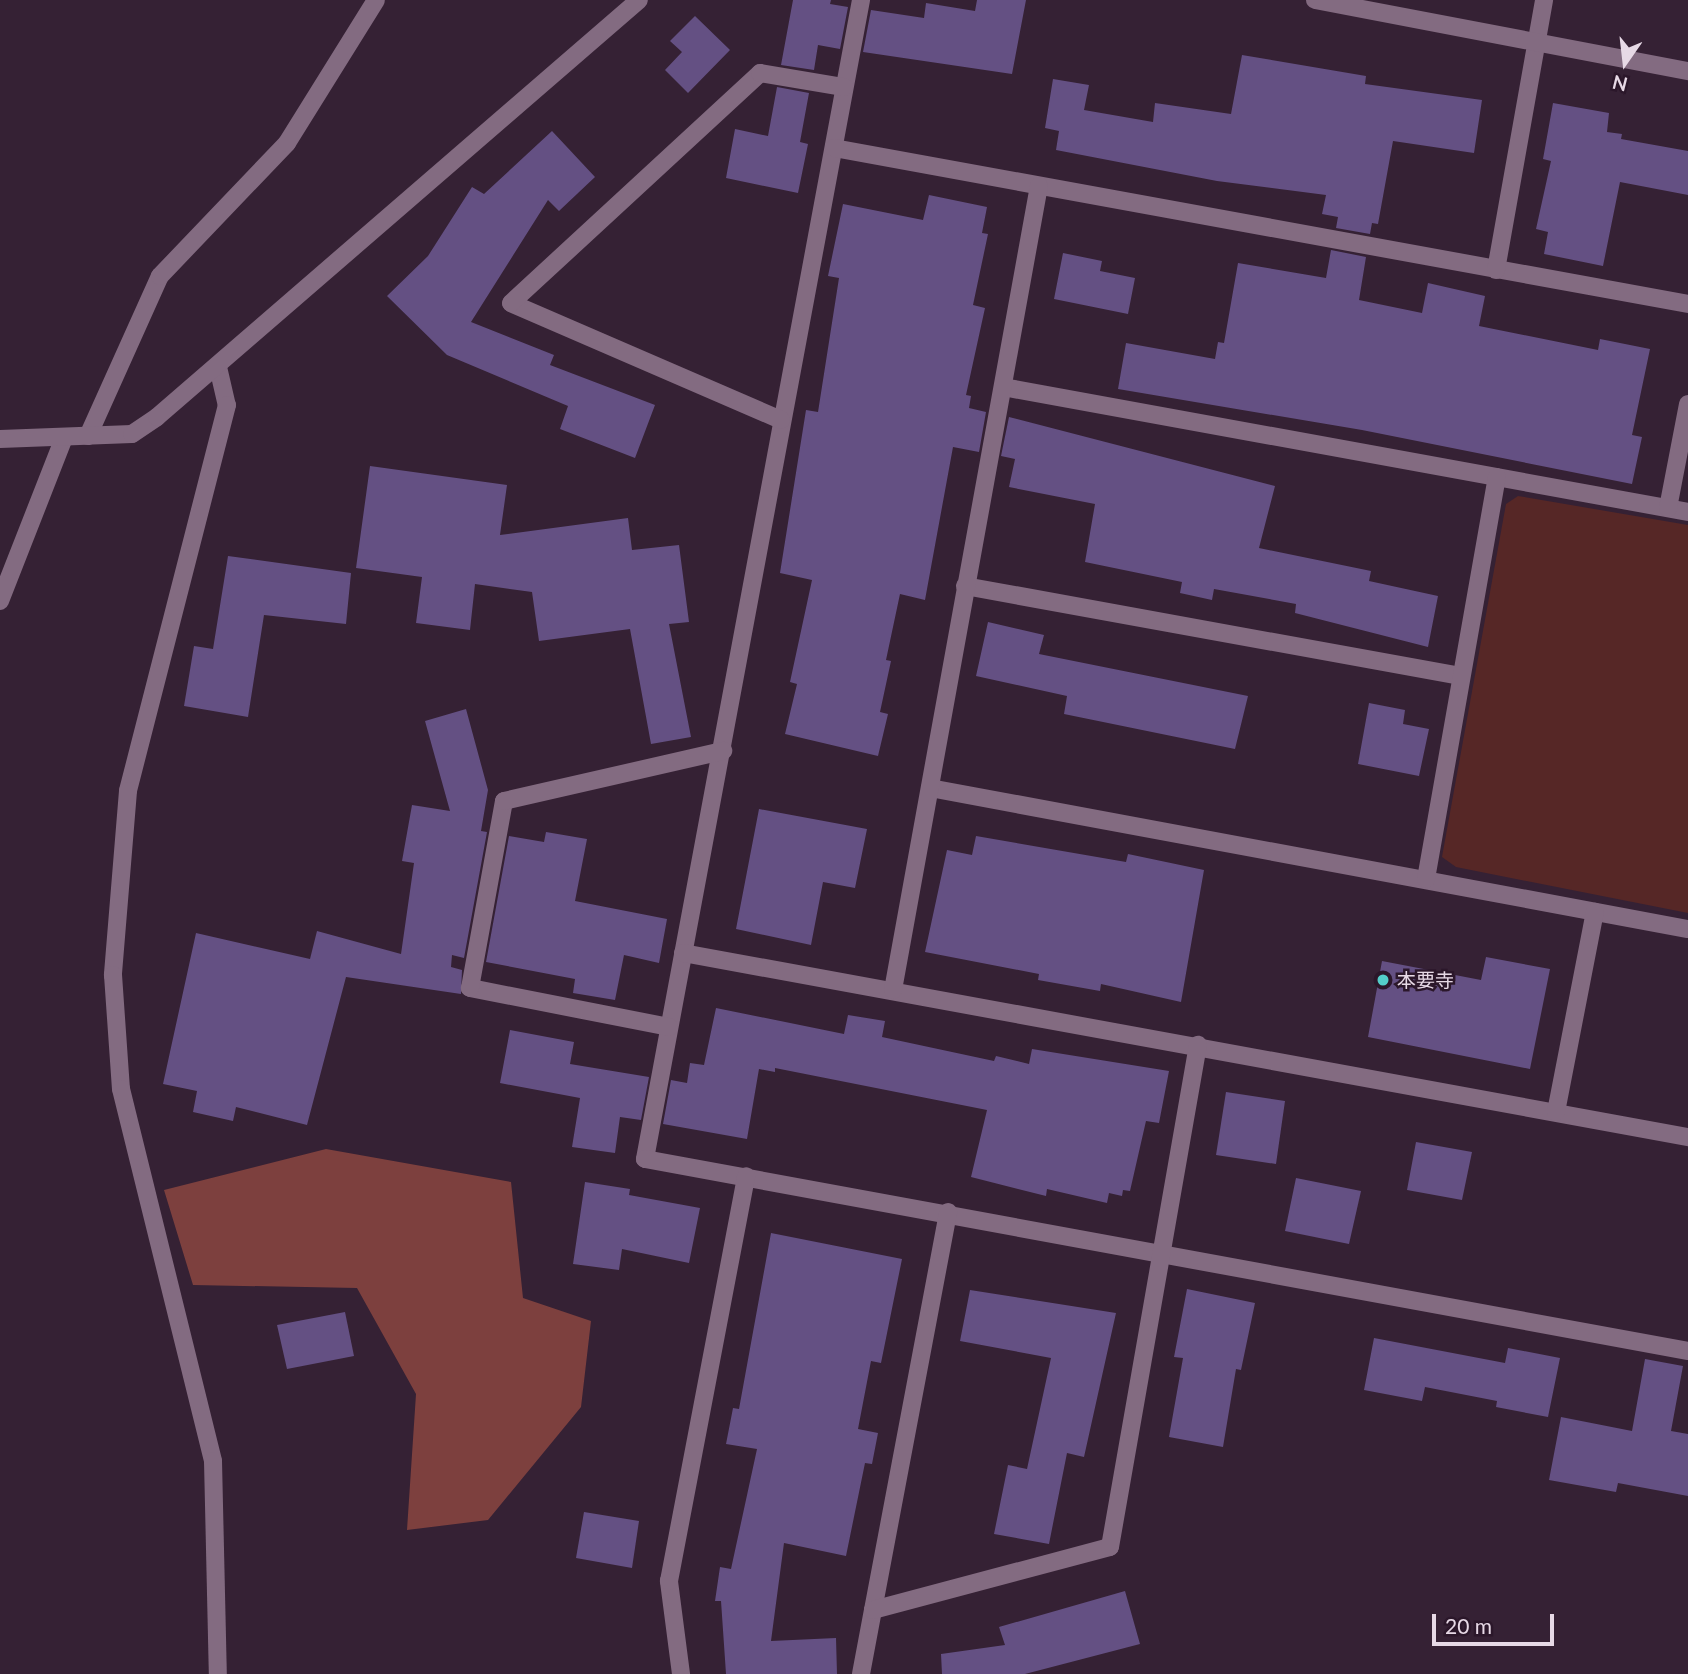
<!DOCTYPE html>
<html>
<head>
<meta charset="utf-8">
<style>
	body { margin:0 }
	#map { position:relative; width:1688px; height:1674px; overflow:hidden; background:#352134; font-family:Lato,"Noto Sans JP",sans-serif }
	div>[style] { position:absolute }
	.green>* { inset:0; background:#562726 }
	.forest>* { inset:0; background:#7d403e }
	.building>* { inset:0; background:#645083 }
	.street>* { height:18px; margin:-9px; padding:0 9px; transform-origin:9px; border-radius:9px; background:#836b81 }
	.secondary>* { height:18px; margin:-9px; padding:0 9px; transform-origin:9px; border-radius:9px; background:#836b81 }
	.dots>* { width:19px; height:19px; translate:-50% -50%; box-sizing:border-box; border:4px solid #2b172a; border-radius:50% }
	span { translate:-50% -50%; white-space:nowrap; text-align:center; line-height:1.15; -webkit-text-stroke:5px #2b172a; paint-order:stroke }
	.poi-label { font-size:19px; color:#e7d9e6 }
	.left { translate:0 -50%; text-align:left }
	.north { position:absolute; left:1590px; top:28px; width:70px; height:70px; -webkit-text-stroke:5px #2b172a; paint-order:stroke; rotate:194deg; font-size:19px; font-weight:700; line-height:28px; text-align:center; color:#e7d9e6 }
	.north::after { content:''; display:block; margin:auto; width:24px; height:32px; background:#e7d9e6; clip-path:polygon(50% 0,100% 100%,50% 72%,0 100%) }
	.scale { position:absolute; left:1432px; top:1614px; width:122px; height:32px; box-sizing:border-box; border:4px solid #e7d9e6; border-top:0; padding-left:9px; font-size:21px; line-height:24px; white-space:nowrap; color:#e7d9e6; -webkit-text-stroke:5px #2b172a; paint-order:stroke }
</style>
</head>
<body>
<div id="map">
	<div class="green">
		<div style="clip-path:polygon(1518px 496px,1688px 525px,1688px 913px,1456px 867px,1442px 857px,1506px 504px)"></div>
	</div>
	<div class="forest">
		<div style="clip-path:polygon(326px 1149px,511px 1182px,523px 1298px,591px 1321px,581px 1407px,488px 1520px,407px 1530px,416px 1394px,357px 1288px,193px 1285px,164px 1190px)"></div>
	</div>
	<div class="building">
		<div style="clip-path:polygon(793px 0,831px 0,830px 4px,848px 7px,840px 49px,818px 45px,814px 70px,781px 65px)"></div>
		<div style="clip-path:polygon(977px 0,1026px 0,1012px 74px,863px 52px,871px 10px,924px 18px,926px 3px,975px 11px)"></div>
		<div style="clip-path:polygon(695px 16px,730px 50px,688px 93px,665px 70px,682px 52px,670px 41px)"></div>
		<div style="clip-path:polygon(1242px 55px,1366px 76px,1365px 84px,1482px 100px,1474px 153px,1393px 141px,1378px 224px,1372px 223px,1370px 234px,1336px 228px,1338px 217px,1322px 214px,1326px 195px,1217px 181px,1056px 150px,1059px 131px,1045px 128px,1053px 79px,1089px 85px,1084px 110px,1153px 122px,1155px 103px,1231px 114px)"></div>
		<div style="clip-path:polygon(777px 87px,809px 93px,800px 142px,808px 144px,798px 193px,726px 178px,735px 129px,768px 136px)"></div>
		<div style="clip-path:polygon(1553px 103px,1609px 113px,1607px 132px,1622px 134px,1621px 139px,1688px 151px,1688px 195px,1620px 182px,1603px 266px,1544px 254px,1548px 232px,1536px 229px,1551px 161px,1543px 159px)"></div>
		<div style="clip-path:polygon(552px 131px,595px 177px,559px 211px,548px 200px,471px 322px,554px 355px,550px 365px,655px 405px,635px 458px,560px 429px,568px 406px,447px 355px,387px 296px,428px 256px,472px 187px,484px 194px)"></div>
		<div style="clip-path:polygon(929px 195px,987px 207px,982px 233px,988px 234px,973px 305px,985px 308px,966px 395px,971px 396px,969px 408px,986px 412px,979px 452px,953px 447px,925px 600px,900px 594px,886px 660px,891px 661px,880px 712px,888px 714px,878px 756px,785px 734px,797px 684px,790px 682px,812px 580px,780px 573px,806px 410px,818px 412px,839px 278px,828px 276px,843px 204px,923px 220px)"></div>
		<div style="clip-path:polygon(1331px 250px,1366px 257px,1359px 300px,1422px 313px,1428px 283px,1485px 296px,1479px 326px,1598px 350px,1600px 339px,1650px 349px,1632px 435px,1642px 437px,1632px 484px,1362px 430px,1118px 389px,1126px 343px,1215px 359px,1218px 342px,1224px 343px,1238px 263px,1326px 278px)"></div>
		<div style="clip-path:polygon(1063px 253px,1102px 261px,1100px 271px,1135px 278px,1128px 314px,1054px 299px)"></div>
		<div style="clip-path:polygon(1009px 417px,1275px 486px,1259px 548px,1371px 571px,1369px 581px,1438px 596px,1428px 647px,1295px 613px,1296px 604px,1214px 589px,1212px 600px,1180px 593px,1182px 582px,1085px 562px,1095px 504px,1009px 487px,1015px 459px,1001px 456px)"></div>
		<div style="clip-path:polygon(370px 466px,507px 485px,500px 535px,628px 518px,632px 550px,679px 545px,689px 622px,669px 624px,691px 737px,651px 744px,630px 629px,539px 641px,532px 592px,475px 584px,470px 630px,416px 623px,422px 577px,356px 568px)"></div>
		<div style="clip-path:polygon(228px 556px,351px 573px,346px 624px,264px 615px,248px 717px,184px 706px,194px 646px,213px 649px)"></div>
		<div style="clip-path:polygon(988px 622px,1044px 635px,1039px 654px,1248px 696px,1235px 749px,1064px 714px,1067px 696px,976px 676px)"></div>
		<div style="clip-path:polygon(1369px 703px,1405px 710px,1403px 724px,1429px 729px,1419px 776px,1358px 764px)"></div>
		<div style="clip-path:polygon(466px 709px,488px 790px,481px 831px,487px 832px,464px 958px,452px 955px,451px 967px,462px 970px,461px 994px,346px 977px,307px 1125px,236px 1107px,233px 1121px,193px 1112px,197px 1091px,163px 1084px,196px 933px,310px 959px,317px 931px,401px 954px,414px 863px,402px 861px,412px 805px,450px 811px,425px 721px)"></div>
		<div style="clip-path:polygon(759px 809px,867px 829px,855px 888px,823px 882px,811px 945px,736px 929px)"></div>
		<div style="clip-path:polygon(546px 832px,587px 839px,575px 901px,667px 919px,659px 963px,624px 955px,615px 1000px,573px 993px,575px 979px,486px 962px,509px 836px,544px 842px)"></div>
		<div style="clip-path:polygon(976px 836px,1126px 862px,1128px 854px,1204px 870px,1181px 1002px,1101px 984px,1100px 991px,1038px 980px,1039px 974px,925px 952px,947px 850px,972px 855px)"></div>
		<div style="clip-path:polygon(1486px 957px,1550px 969px,1530px 1069px,1368px 1037px,1382px 961px,1481px 980px)"></div>
		<div style="clip-path:polygon(716px 1008px,844px 1034px,848px 1015px,885px 1021px,882px 1037px,994px 1061px,996px 1056px,1029px 1064px,1032px 1049px,1169px 1071px,1159px 1123px,1146px 1121px,1130px 1191px,1123px 1190px,1122px 1196px,1109px 1193px,1107px 1203px,1047px 1189px,1046px 1196px,971px 1177px,987px 1110px,775px 1068px,775px 1072px,759px 1069px,747px 1139px,663px 1124px,671px 1080px,687px 1083px,690px 1063px,704px 1065px)"></div>
		<div style="clip-path:polygon(510px 1030px,574px 1042px,570px 1064px,649px 1077px,641px 1120px,620px 1117px,615px 1153px,572px 1147px,580px 1098px,500px 1083px)"></div>
		<div style="clip-path:polygon(1226px 1092px,1285px 1101px,1276px 1164px,1216px 1155px)"></div>
		<div style="clip-path:polygon(1416px 1142px,1472px 1152px,1462px 1200px,1407px 1190px)"></div>
		<div style="clip-path:polygon(1296px 1178px,1361px 1191px,1349px 1244px,1285px 1231px)"></div>
		<div style="clip-path:polygon(585px 1182px,630px 1189px,629px 1195px,700px 1208px,689px 1263px,622px 1249px,619px 1270px,573px 1264px)"></div>
		<div style="clip-path:polygon(771px 1233px,902px 1259px,881px 1363px,871px 1361px,858px 1429px,878px 1433px,872px 1464px,865px 1463px,846px 1556px,784px 1543px,771px 1641px,836px 1638px,837px 1674px,726px 1674px,721px 1601px,715px 1601px,720px 1567px,731px 1569px,757px 1449px,726px 1444px,733px 1408px,739px 1409px)"></div>
		<div style="clip-path:polygon(1187px 1289px,1255px 1303px,1241px 1370px,1236px 1369px,1223px 1447px,1169px 1437px,1183px 1358px,1174px 1357px)"></div>
		<div style="clip-path:polygon(970px 1290px,1116px 1313px,1084px 1457px,1067px 1453px,1049px 1544px,994px 1534px,1008px 1465px,1027px 1469px,1051px 1358px,960px 1341px)"></div>
		<div style="clip-path:polygon(345px 1312px,354px 1356px,287px 1369px,277px 1325px)"></div>
		<div style="clip-path:polygon(1374px 1338px,1505px 1363px,1508px 1348px,1560px 1358px,1548px 1417px,1496px 1407px,1497px 1401px,1425px 1387px,1422px 1401px,1364px 1390px)"></div>
		<div style="clip-path:polygon(1645px 1359px,1683px 1366px,1671px 1431px,1688px 1434px,1688px 1496px,1618px 1483px,1616px 1492px,1549px 1480px,1561px 1417px,1632px 1431px)"></div>
		<div style="clip-path:polygon(584px 1512px,639px 1521px,632px 1568px,576px 1558px)"></div>
		<div style="clip-path:polygon(1125px 1591px,1140px 1644px,1025px 1674px,942px 1674px,941px 1654px,1005px 1645px,999px 1627px)"></div>
	</div>
	<div class="street">
		<div style="left:861px;top:0;width:1179px;rotate:100.56deg"></div>
		<div style="left:645px;top:1159px;width:1061px;rotate:10.43deg"></div>
		<div style="left:834px;top:148px;width:868px;rotate:10.35deg"></div>
		<div style="left:1496px;top:270px;width:274px;rotate:-79.9deg"></div>
		<div style="left:218px;top:367px;width:39px;rotate:77deg"></div>
		<div style="left:227px;top:405px;width:398px;rotate:104.4deg"></div>
		<div style="left:128px;top:791px;width:185px;rotate:94.7deg"></div>
		<div style="left:113px;top:975px;width:114px;rotate:86deg"></div>
		<div style="left:121px;top:1089px;width:383px;rotate:76.1deg"></div>
		<div style="left:213px;top:1461px;width:213px;rotate:88.7deg"></div>
		<div style="left:1003px;top:387px;width:696px;rotate:10.34deg"></div>
		<div style="left:781px;top:420px;width:294px;rotate:-156.6deg"></div>
		<div style="left:511px;top:303px;width:339px;rotate:-42.7deg"></div>
		<div style="left:760px;top:73px;width:85px;rotate:9.5deg"></div>
		<div style="left:88px;top:436px;width:175px;rotate:-65.8deg"></div>
		<div style="left:160px;top:276px;width:184px;rotate:-46.3deg"></div>
		<div style="left:287px;top:143px;width:168px;rotate:-58.1deg"></div>
		<div style="left:1668px;top:508px;width:106px;rotate:-79.1deg"></div>
		<div style="left:965px;top:586px;width:503px;rotate:10.3deg"></div>
		<div style="left:0;top:601px;width:175px;rotate:-68.6deg"></div>
		<div style="left:930px;top:788px;width:771px;rotate:10.54deg"></div>
		<div style="left:1426px;top:879px;width:408px;rotate:-80deg"></div>
		<div style="left:683px;top:953px;width:1022px;rotate:10.38deg"></div>
		<div style="left:893px;top:990px;width:817px;rotate:-79.71deg"></div>
		<div style="left:669px;top:1027px;width:203px;rotate:-168.9deg"></div>
		<div style="left:470px;top:988px;width:190px;rotate:-79.7deg"></div>
		<div style="left:504px;top:801px;width:225px;rotate:-12.9deg"></div>
		<div style="left:1556px;top:1112px;width:204px;rotate:-79deg"></div>
		<div style="left:873px;top:1610px;width:405px;rotate:-79.3deg"></div>
		<div style="left:681px;top:1674px;width:94px;rotate:-97.4deg"></div>
		<div style="left:669px;top:1581px;width:412px;rotate:-79.2deg"></div>
		<div style="left:861px;top:1674px;width:65px;rotate:-79.4deg"></div>
		<div style="left:873px;top:1610px;width:245px;rotate:-14.9deg"></div>
		<div style="left:1110px;top:1547px;width:510px;rotate:-80.06deg"></div>
	</div>
	<div class="secondary">
		<div style="left:1315px;top:0;width:380px;rotate:10.8deg"></div>
		<div style="left:0;top:439px;width:132px;rotate:-2.2deg"></div>
		<div style="left:132px;top:434px;width:30px;rotate:-34deg"></div>
		<div style="left:157px;top:417px;width:637px;rotate:-40.86deg"></div>
	</div>
	<div class="dots">
		<div style="left:1383px;top:980px;background:#53cdc9"></div>
	</div>
	<div class="poi-label">
		<span class="left" style="left:1397px;top:980px">本要寺</span>
	</div>
	<div class="north">N</div>
	<div class="scale">20 m</div>
</div>
</body>
</html>
